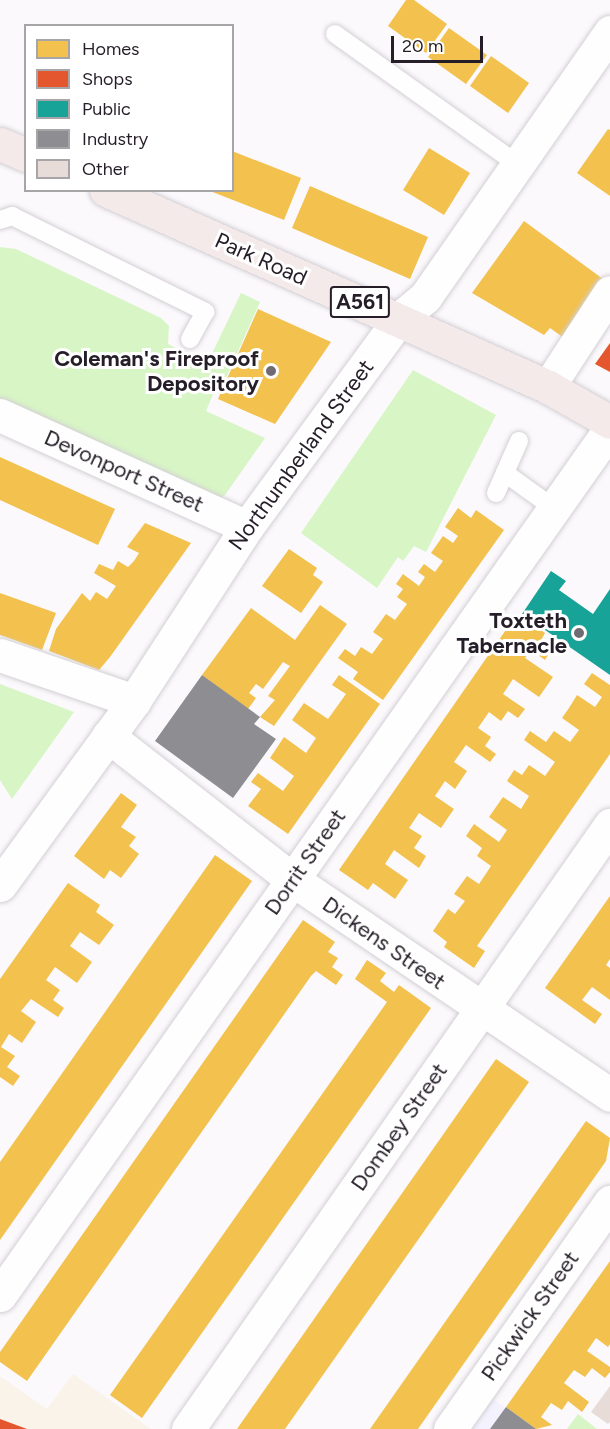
<!DOCTYPE html>
<html>
<head>
<meta charset="utf-8">
<style>
	body { margin:0 }
	#map { position:relative; width:610px; height:1429px; overflow:hidden; background:#fbf9fc; font-family:Figtree,sans-serif }
	div>[style] { position:absolute }
	.commercial>* { inset:0; background:#faf3e9 }
	.industrial>* { inset:0; background:#f4f2fe }
	.green>* { inset:0; background:#d8f5c6 }
	.homes>* { inset:0; background:#f2c14e }
	.shops>* { inset:0; background:#e4572e }
	.public>* { inset:0; background:#17a398 }
	.industry>* { inset:0; background:#8d8d92 }
	.building>* { inset:0; background:#e7dcd8 }
	.roads { filter:drop-shadow(0 0 2px #d3cfd4) drop-shadow(0 0 2px #d3cfd4) }
	.service>* { height:18px; margin:-9px; padding:0 9px; transform-origin:9px; border-radius:9px; background:#fefeff }
	.minor>* { height:33px; margin:-16.5px; padding:0 16.5px; transform-origin:16.5px; border-radius:16.5px; background:#fefeff }
	.trunk>* { height:33px; margin:-16.5px; padding:0 16.5px; transform-origin:16.5px; border-radius:16.5px; background:#f4eaea }
	.dots>* { width:16px; height:16px; translate:-50% -50%; box-sizing:border-box; border:3px solid #fff; border-radius:50% }
	span { translate:-50% -50%; white-space:nowrap; text-align:center; line-height:1.15; -webkit-text-stroke:6px #fff; paint-order:stroke }
	.shield-label span { padding:2px 4px; background:#fff; border:2px solid; border-radius:4px; -webkit-text-stroke-width:0 }
	.shield-label { font-size:21px; color:#251e28; font-weight:700 }
	.street-label { font-size:22px; color:#251e28 }
	.poi-label { font-size:22px; color:#251e28; font-weight:700 }
	.right { translate:-100% -50%; text-align:right }
	.legend { position:absolute; left:24px; top:24px; width:210px; height:168px; box-sizing:border-box; background:#fff; border:2px solid #a8a5a9; margin:0; padding:8px 10px; list-style:none; font-size:18px; color:#251e28 }
	.legend li { display:flex; align-items:center; gap:12px; height:30px }
	.legend b { width:30px; border:2px solid #a8a5a9 }
	.scale { position:absolute; left:391px; top:36px; width:92px; height:27px; box-sizing:border-box; border:3px solid #251e28; border-top:0; padding-left:8px; font-size:18px; line-height:21px; white-space:nowrap; color:#251e28; -webkit-text-stroke:4px #fff; paint-order:stroke }
</style>
</head>
<body>
<div id="map">
	<div class="commercial">
		<div style="clip-path:polygon(73px 1374px,151px 1429px,0 1429px,0 1376px,47px 1409px)"></div>
	</div>
	<div class="industrial">
		<div style="clip-path:polygon(491px 1398px,536px 1429px,469px 1429px)"></div>
	</div>
	<div class="green">
		<div style="clip-path:polygon(0 247px,16px 249px,161px 318px,169px 326px,168px 344px,207px 364px,241px 293px,260px 302px,219px 394px,214px 392px,206px 411px,265px 438px,225px 495px,221px 498px,0 402px)"></div>
		<div style="clip-path:polygon(413px 370px,496px 415px,426px 552px,414px 546px,403px 561px,398px 557px,377px 588px,301px 533px)"></div>
		<div style="clip-path:polygon(0 684px,74px 712px,12px 799px,0 780px)"></div>
		<div style="clip-path:polygon(578px 1414px,597px 1429px,567px 1429px)"></div>
	</div>
	<div class="homes">
		<div style="clip-path:polygon(406px 0,414px 0,447px 24px,426px 53px,388px 26px)"></div>
		<div style="clip-path:polygon(449px 28px,487px 55px,466px 84px,428px 57px)"></div>
		<div style="clip-path:polygon(491px 56px,529px 83px,508px 113px,470px 86px)"></div>
		<div style="clip-path:polygon(608px 129px,610px 130px,610px 196px,577px 173px)"></div>
		<div style="clip-path:polygon(429px 148px,470px 173px,444px 215px,403px 190px)"></div>
		<div style="clip-path:polygon(232px 151px,301px 178px,284px 220px,210px 191px,232px 190px)"></div>
		<div style="clip-path:polygon(310px 186px,428px 237px,410px 279px,292px 228px)"></div>
		<div style="clip-path:polygon(524px 221px,603px 279px,564px 338px,550px 328px,544px 335px,472px 293px)"></div>
		<div style="clip-path:polygon(258px 309px,331px 342px,275px 424px,218px 399px)"></div>
		<div style="clip-path:polygon(0 457px,115px 509px,98px 545px,0 500px)"></div>
		<div style="clip-path:polygon(458px 508px,471px 518px,476px 510px,504px 530px,383px 700px,353px 679px,358px 672px,338px 658px,345px 649px,355px 656px,361px 647px,372px 654px,383px 639px,373px 632px,386px 614px,395px 620px,407px 604px,397px 597px,403px 589px,396px 584px,403px 574px,419px 586px,425px 577px,418px 572px,424px 564px,435px 572px,443px 561px,431px 553px,443px 536px,453px 543px,458px 536px,445px 527px)"></div>
		<div style="clip-path:polygon(145px 523px,191px 543px,110px 657px,99px 670px,49px 651px,56px 629px,82px 593px,90px 601px,96px 592px,107px 599px,116px 586px,94px 573px,99px 564px,113px 570px,118px 561px,128px 567px,134px 561px,139px 553px,127px 547px)"></div>
		<div style="clip-path:polygon(289px 549px,317px 568px,313px 575px,323px 582px,301px 613px,262px 586px)"></div>
		<div style="clip-path:polygon(0 593px,56px 613px,42px 650px,0 635px)"></div>
		<div style="clip-path:polygon(320px 605px,347px 624px,274px 726px,260px 717px,275px 700px,268px 696px,290px 666px,283px 662px,263px 689px,256px 684px,249px 693px,256px 698px,248px 709px,202px 675px,251px 608px,295px 640px)"></div>
		<div style="clip-path:polygon(517px 614px,545px 633px,540px 642px,551px 650px,545px 660px,531px 650px,525px 658px,553px 677px,539px 697px,513px 679px,503px 694px,525px 709px,518px 718px,508px 711px,501px 721px,489px 712px,478px 728px,491px 737px,485px 746px,496px 754px,490px 762px,466px 745px,454px 762px,467px 771px,455px 789px,445px 781px,435px 796px,454px 809px,447px 819px,441px 828px,419px 813px,409px 828px,422px 836px,414px 848px,426px 856px,419px 868px,394px 850px,385px 864px,408px 880px,395px 899px,373px 883px,368px 890px,339px 870px)"></div>
		<div style="clip-path:polygon(592px 673px,610px 685px,610px 754px,477px 946px,485px 951px,474px 968px,444px 947px,447px 942px,433px 931px,448px 909px,455px 914px,465px 901px,454px 894px,467px 876px,479px 884px,491px 866px,477px 856px,482px 848px,466px 836px,474px 824px,499px 842px,507px 830px,489px 817px,503px 797px,521px 809px,529px 796px,507px 781px,514px 770px,522px 775px,529px 765px,545px 776px,555px 762px,524px 740px,530px 731px,546px 742px,554px 731px,570px 742px,579px 730px,562px 718px,569px 708px,577px 695px,595px 707px,602px 697px,584px 684px)"></div>
		<div style="clip-path:polygon(339px 675px,380px 704px,288px 834px,248px 806px,261px 789px,251px 782px,258px 773px,283px 791px,294px 776px,270px 758px,284px 737px,306px 753px,316px 738px,292px 720px,304px 703px,328px 719px,346px 694px,332px 685px)"></div>
		<div style="clip-path:polygon(121px 793px,137px 805px,121px 827px,136px 837px,129px 846px,139px 854px,121px 878px,110px 870px,104px 879px,74px 856px)"></div>
		<div style="clip-path:polygon(215px 855px,252px 881px,0 1240px,0 1162px)"></div>
		<div style="clip-path:polygon(68px 883px,100px 905px,96px 912px,114px 925px,99px 945px,80px 932px,70px 946px,92px 962px,77px 983px,55px 967px,46px 980px,60px 990px,53px 1000px,64px 1008px,58px 1017px,31px 999px,21px 1011px,36px 1022px,22px 1043px,9px 1034px,1px 1047px,15px 1056px,7px 1067px,20px 1076px,13px 1086px,0 1077px,0 979px)"></div>
		<div style="clip-path:polygon(610px 896px,610px 959px,606px 965px,610px 968px,610px 1000px,592px 987px,582px 1000px,602px 1014px,595px 1024px,545px 988px)"></div>
		<div style="clip-path:polygon(303px 920px,335px 942px,328px 952px,338px 958px,332px 967px,343px 975px,336px 985px,316px 971px,311px 976px,27px 1381px,0 1362px,0 1352px)"></div>
		<div style="clip-path:polygon(367px 960px,386px 973px,380px 981px,394px 992px,399px 985px,431px 1008px,142px 1418px,110px 1395px,387px 1002px,355px 979px)"></div>
		<div style="clip-path:polygon(496px 1059px,529px 1082px,285px 1429px,237px 1429px)"></div>
		<div style="clip-path:polygon(586px 1121px,610px 1138px,606px 1161px,418px 1429px,370px 1429px)"></div>
		<div style="clip-path:polygon(610px 1261px,610px 1344px,608px 1347px,596px 1338px,587px 1351px,610px 1367px,610px 1372px,605px 1378px,592px 1368px,585px 1377px,574px 1370px,564px 1383px,589px 1402px,582px 1412px,568px 1401px,562px 1410px,551px 1403px,541px 1417px,552px 1425px,536px 1429px,506px 1407px)"></div>
	</div>
	<div class="shops">
		<div style="clip-path:polygon(610px 343px,610px 372px,595px 364px)"></div>
		<div style="clip-path:polygon(0 1419px,27px 1429px,0 1429px)"></div>
	</div>
	<div class="public">
		<div style="clip-path:polygon(551px 571px,566px 581px,559px 590px,593px 614px,610px 589px,610px 675px,522px 614px)"></div>
	</div>
	<div class="industry">
		<div style="clip-path:polygon(202px 675px,260px 717px,254px 724px,276px 739px,233px 798px,155px 741px)"></div>
		<div style="clip-path:polygon(506px 1407px,536px 1429px,490px 1429px)"></div>
	</div>
	<div class="building">
		<div style="clip-path:polygon(610px 1386px,610px 1422px,608px 1424px,591px 1412px)"></div>
	</div>
	<div class="roads">
		<div class="service">
			<div style="left:335px;top:34px;width:224px;rotate:35.5deg"></div>
			<div style="left:0;top:220px;width:13px;rotate:-18deg"></div>
			<div style="left:12px;top:216px;width:216px;rotate:26.4deg"></div>
			<div style="left:205px;top:312px;width:31px;rotate:119deg"></div>
			<div style="left:519px;top:441px;width:35px;rotate:114deg"></div>
			<div style="left:505px;top:473px;width:62px;rotate:35.8deg"></div>
			<div style="left:496px;top:493px;width:22px;rotate:-66deg"></div>
		</div>
		<div class="minor">
			<div style="left:548px;top:387px;width:113px;rotate:-56.9deg"></div>
			<div style="left:0;top:415px;width:271px;rotate:24.4deg"></div>
			<div style="left:0;top:655px;width:142px;rotate:18.9deg"></div>
			<div style="left:108px;top:736px;width:234px;rotate:37.9deg"></div>
			<div style="left:293px;top:880px;width:383px;rotate:34.1deg"></div>
			<div style="left:0;top:885px;width:228px;rotate:-53.9deg"></div>
			<div style="left:134px;top:701px;width:207px;rotate:-57deg"></div>
			<div style="left:247px;top:527px;width:258px;rotate:-53.8deg"></div>
			<div style="left:399px;top:319px;width:35px;rotate:-40deg"></div>
			<div style="left:426px;top:296px;width:322px;rotate:-55.1deg"></div>
			<div style="left:0;top:1295px;width:1059px;rotate:-54.84deg"></div>
			<div style="left:188px;top:1429px;width:737px;rotate:-55.06deg"></div>
			<div style="left:450px;top:1429px;width:278px;rotate:-54.8deg"></div>
		</div>
		<div class="trunk">
			<div style="left:0;top:144px;width:28px;rotate:23deg"></div>
			<div style="left:106px;top:190px;width:484px;rotate:24deg"></div>
			<div style="left:548px;top:387px;width:71px;rotate:29.4deg"></div>
		</div>
	</div>
	<div class="dots">
		<div style="left:271px;top:371px;background:#706b72"></div>
		<div style="left:579px;top:633px;background:#706b72"></div>
	</div>
	<div class="shield-label">
		<span style="left:360px;top:302px">A561</span>
	</div>
	<div class="street-label">
		<span style="left:261px;top:259px;rotate:24deg">Park Road</span>
		<span style="left:301px;top:455px;rotate:-54deg">Northumberland Street</span>
		<span style="left:124px;top:471px;rotate:24deg">Devonport Street</span>
		<span style="left:305px;top:862px;rotate:-55deg">Dorrit Street</span>
		<span style="left:384px;top:943px;rotate:35deg">Dickens Street</span>
		<span style="left:399px;top:1127px;rotate:-55deg">Dombey Street</span>
		<span style="left:530px;top:1316px;rotate:-55deg">Pickwick Street</span>
	</div>
	<div class="poi-label">
		<span class="right" style="left:259px;top:371px">Coleman's Fireproof<br>Depository</span>
		<span class="right" style="left:567px;top:633px">Toxteth<br>Tabernacle</span>
	</div>
	<ul class="legend">
	<li><b style="height:16px;background:#f2c14e"></b>Homes</li>
	<li><b style="height:16px;background:#e4572e"></b>Shops</li>
	<li><b style="height:16px;background:#17a398"></b>Public</li>
	<li><b style="height:16px;background:#8d8d92"></b>Industry</li>
	<li><b style="height:16px;background:#e7dcd8"></b>Other</li>
	</ul>
	<div class="scale">20 m</div>
</div>
</body>
</html>
